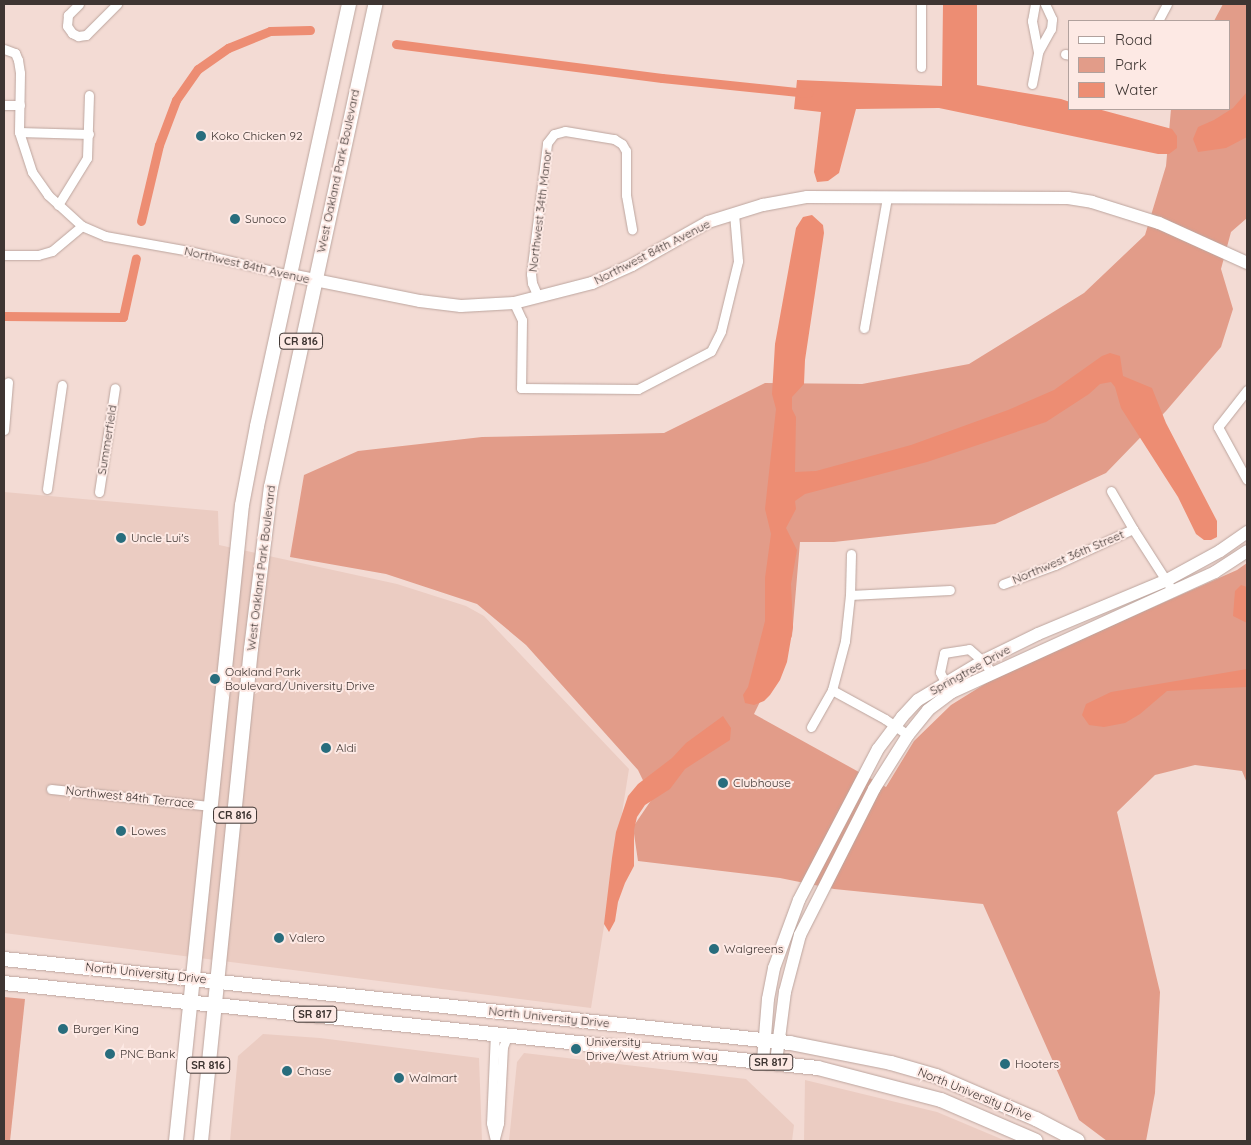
<!DOCTYPE html>
<html>
<head>
<meta charset="utf-8">
<style>
	body { margin:0 }
	#map { position:relative; width:1251px; height:1145px; overflow:hidden; background:#f3dbd4; font-family:Quicksand,sans-serif }
	div>[style] { position:absolute }
	.built>* { inset:0; background:#ebccc2 }
	.green>* { inset:0; background:#e29c89 }
	.water>* { inset:0; background:#ed8d73 }
	.canal>* { height:9px; margin:-4.5px; padding:0 4.5px; transform-origin:4.5px; border-radius:4.5px; background:#ed8d73 }
	.roads { filter:drop-shadow(0 0 1px #bca59e) drop-shadow(0 0 1px #bca59e) }
	.street>* { height:9px; margin:-4.5px; padding:0 4.5px; transform-origin:4.5px; border-radius:4.5px; background:#fff }
	.secondary>* { height:12px; margin:-6px; padding:0 6px; transform-origin:6px; border-radius:6px; background:#fff }
	.primary>* { height:14px; margin:-7px; padding:0 7px; transform-origin:7px; border-radius:7px; background:#fff }
	.dots>* { width:14px; height:14px; translate:-50% -50%; box-sizing:border-box; border:2px solid #fde9e4; border-radius:50% }
	span { translate:-50% -50%; white-space:nowrap; text-align:center; line-height:1.15; -webkit-text-stroke:4px #fde9e4; paint-order:stroke }
	.shield-label span { padding:1px 4px; background:#fde9e4; border:1px solid; border-radius:4px; -webkit-text-stroke-width:0 }
	.shield-label { font-size:11px; color:#3e3532; font-weight:700 }
	.poi-label { font-size:12px; color:#3e3532 }
	.left { translate:0 -50%; text-align:left }
	.street-label { font-size:12px; color:#3e3532 }
	.frame { position:absolute; inset:0; border:5px solid #3e3532; pointer-events:none }
	.legend { position:absolute; left:1068px; top:20px; width:162px; height:90px; box-sizing:border-box; background:#fde9e4; border:1px solid #b1a19d; margin:0; padding:6px 9px; list-style:none; font-size:15px; color:#3e3532 }
	.legend li { display:flex; align-items:center; gap:10px; height:25px }
	.legend b { width:25px; border:1px solid #b1a19d }
</style>
</head>
<body>
<div id="map">
	<div class="built">
		<div style="clip-path:polygon(4px 492px,218px 511px,219px 545px,397px 584px,466px 606px,484px 616px,629px 769px,591px 1008px,4px 933px)"></div>
		<div style="clip-path:polygon(263px 1034px,320px 1038px,479px 1058px,482px 1141px,230px 1141px,238px 1056px)"></div>
		<div style="clip-path:polygon(524px 1053px,746px 1079px,794px 1125px,792px 1141px,509px 1141px,517px 1062px)"></div>
		<div style="clip-path:polygon(805px 1080px,937px 1112px,1006px 1141px,804px 1141px)"></div>
	</div>
	<div class="green">
		<div style="clip-path:polygon(1223px 4px,1247px 4px,1247px 218px,1231px 232px,1221px 269px,1233px 309px,1221px 347px,1166px 411px,1106px 473px,995px 524px,834px 542px,800px 542px,792px 636px,754px 714px,886px 787px,914px 741px,951px 705px,996px 677px,1237px 570px,1247px 563px,1247px 783px,1242px 771px,1195px 765px,1155px 775px,1117px 812px,1160px 992px,1155px 1093px,1146px 1141px,1107px 1141px,1079px 1120px,983px 904px,834px 889px,780px 878px,638px 861px,633px 827px,652px 799px,638px 770px,526px 645px,477px 604px,386px 574px,290px 557px,304px 475px,358px 451px,482px 437px,664px 433px,765px 383px,862px 384px,969px 364px,1084px 293px,1145px 235px,1166px 166px,1171px 109px,1230px 109px,1230px 21px,1214px 21px)"></div>
		<div style="clip-path:polygon(4px 997px,25px 999px,10px 1141px,4px 1141px)"></div>
	</div>
	<div class="water">
		<div style="clip-path:polygon(943px 4px,977px 4px,977px 85px,1061px 99px,1070px 102px,1070px 109px,1098px 109px,1172px 129px,1177px 136px,1177px 148px,1169px 154px,1158px 154px,939px 108px,856px 109px,839px 173px,828px 181px,817px 182px,814px 172px,821px 112px,794px 109px,797px 80px,942px 86px)"></div>
		<div style="clip-path:polygon(1247px 92px,1247px 137px,1226px 148px,1198px 152px,1193px 139px,1198px 127px,1214px 120px,1233px 108px)"></div>
		<div style="clip-path:polygon(812px 215px,823px 225px,824px 233px,805px 360px,804px 384px,792px 397px,792px 409px,796px 417px,795px 472px,816px 471px,911px 445px,1008px 410px,1054px 390px,1102px 356px,1110px 353px,1120px 356px,1123px 376px,1152px 388px,1166px 423px,1217px 521px,1217px 537px,1211px 540px,1204px 540px,1196px 534px,1178px 497px,1121px 408px,1115px 387px,1111px 382px,1100px 384px,1089px 394px,1046px 422px,927px 462px,805px 494px,795px 501px,796px 509px,786px 528px,797px 550px,791px 584px,793px 627px,787px 662px,780px 680px,770px 695px,764px 701px,754px 705px,745px 703px,743px 695px,748px 687px,765px 621px,765px 578px,771px 534px,765px 509px,776px 409px,772px 394px,775px 344px,796px 228px,803px 217px)"></div>
		<div style="clip-path:polygon(1241px 585px,1247px 587px,1247px 623px,1233px 616px,1235px 591px)"></div>
		<div style="clip-path:polygon(1247px 669px,1247px 687px,1167px 691px,1140px 714px,1125px 723px,1104px 727px,1089px 725px,1082px 715px,1086px 704px,1111px 692px)"></div>
		<div style="clip-path:polygon(723px 716px,731px 728px,730px 740px,685px 769px,670px 789px,645px 805px,637px 817px,634px 830px,634px 866px,625px 883px,618px 902px,615px 921px,609px 932px,604px 924px,612px 858px,616px 832px,628px 796px,638px 784px,672px 758px,686px 743px)"></div>
	</div>
	<div class="canal">
		<div style="left:396px;top:44px;width:268px;rotate:7.3deg"></div>
		<div style="left:662px;top:78px;width:147px;rotate:5.9deg"></div>
		<div style="left:141px;top:221px;width:78px;rotate:-76.7deg"></div>
		<div style="left:159px;top:145px;width:48px;rotate:-69.3deg"></div>
		<div style="left:176px;top:100px;width:38px;rotate:-55deg"></div>
		<div style="left:198px;top:69px;width:37px;rotate:-35deg"></div>
		<div style="left:228px;top:48px;width:45px;rotate:-22deg"></div>
		<div style="left:270px;top:31px;width:40px;rotate:-1.4deg"></div>
		<div style="left:4px;top:316px;width:119px;rotate:0.5deg"></div>
		<div style="left:123px;top:317px;width:60px;rotate:-77.6deg"></div>
	</div>
	<div class="roads">
		<div class="street">
			<div style="left:79px;top:4px;width:16px;rotate:135deg"></div>
			<div style="left:68px;top:15px;width:11px;rotate:95deg"></div>
			<div style="left:67px;top:26px;width:9px;rotate:54deg"></div>
			<div style="left:72px;top:33px;width:7px;rotate:27deg"></div>
			<div style="left:78px;top:36px;width:8px;rotate:-7deg"></div>
			<div style="left:86px;top:35px;width:44px;rotate:-45deg"></div>
			<div style="left:921px;top:4px;width:63px;rotate:90deg"></div>
			<div style="left:1158px;top:21px;width:19px;rotate:-62deg"></div>
			<div style="left:4px;top:49px;width:12px;rotate:20deg"></div>
			<div style="left:15px;top:53px;width:8px;rotate:67deg"></div>
			<div style="left:18px;top:60px;width:13px;rotate:81deg"></div>
			<div style="left:20px;top:73px;width:59px;rotate:91deg"></div>
			<div style="left:19px;top:132px;width:42px;rotate:72deg"></div>
			<div style="left:32px;top:172px;width:28px;rotate:55deg"></div>
			<div style="left:48px;top:195px;width:46px;rotate:42.4deg"></div>
			<div style="left:1038px;top:52px;width:26px;rotate:-61deg"></div>
			<div style="left:1051px;top:29px;width:10px;rotate:-84deg"></div>
			<div style="left:1052px;top:19px;width:17px;rotate:-115deg"></div>
			<div style="left:1065px;top:54px;width:5px;rotate:11deg"></div>
			<div style="left:1032px;top:84px;width:33px;rotate:-79deg"></div>
			<div style="left:1038px;top:52px;width:32px;rotate:-101deg"></div>
			<div style="left:1032px;top:21px;width:17px;rotate:-80deg"></div>
			<div style="left:4px;top:105px;width:16px"></div>
			<div style="left:19px;top:132px;width:70px;rotate:1.6deg"></div>
			<div style="left:58px;top:205px;width:55px;rotate:-58.3deg"></div>
			<div style="left:87px;top:158px;width:63px;rotate:-88.2deg"></div>
			<div style="left:4px;top:255px;width:34px"></div>
			<div style="left:38px;top:255px;width:15px;rotate:-16deg"></div>
			<div style="left:52px;top:251px;width:39px;rotate:-40deg"></div>
			<div style="left:82px;top:226px;width:25px;rotate:23deg"></div>
			<div style="left:105px;top:236px;width:85px;rotate:10.1deg"></div>
			<div style="left:189px;top:251px;width:104px;rotate:13.4deg"></div>
			<div style="left:538px;top:297px;width:15px;rotate:-113deg"></div>
			<div style="left:532px;top:283px;width:9px;rotate:-96deg"></div>
			<div style="left:531px;top:274px;width:132px;rotate:-83deg"></div>
			<div style="left:547px;top:143px;width:11px;rotate:-52deg"></div>
			<div style="left:554px;top:134px;width:11px;rotate:-15deg"></div>
			<div style="left:565px;top:131px;width:50px;rotate:9.3deg"></div>
			<div style="left:614px;top:139px;width:9px;rotate:32deg"></div>
			<div style="left:622px;top:144px;width:8px;rotate:60deg"></div>
			<div style="left:626px;top:151px;width:44px;rotate:90deg"></div>
			<div style="left:626px;top:195px;width:35px;rotate:80deg"></div>
			<div style="left:514px;top:303px;width:19px;rotate:65deg"></div>
			<div style="left:522px;top:320px;width:68px;rotate:90.8deg"></div>
			<div style="left:521px;top:388px;width:117px;rotate:0.5deg"></div>
			<div style="left:638px;top:389px;width:82px;rotate:-27.5deg"></div>
			<div style="left:711px;top:351px;width:22px;rotate:-63deg"></div>
			<div style="left:721px;top:331px;width:72px;rotate:-76.3deg"></div>
			<div style="left:738px;top:261px;width:48px;rotate:-94.8deg"></div>
			<div style="left:864px;top:328px;width:132px;rotate:-80deg"></div>
			<div style="left:1247px;top:390px;width:47px;rotate:128.1deg"></div>
			<div style="left:1218px;top:427px;width:60px;rotate:61.3deg"></div>
			<div style="left:4px;top:430px;width:48px;rotate:-85.2deg"></div>
			<div style="left:47px;top:489px;width:105px;rotate:-81.8deg"></div>
			<div style="left:1111px;top:491px;width:44px;rotate:59.9deg"></div>
			<div style="left:1133px;top:529px;width:67px;rotate:57.3deg"></div>
			<div style="left:99px;top:492px;width:105px;rotate:-81.3deg"></div>
			<div style="left:1003px;top:584px;width:55px;rotate:-20.1deg"></div>
			<div style="left:1055px;top:565px;width:86px;rotate:-24.8deg"></div>
			<div style="left:850px;top:595px;width:41px;rotate:-88.6deg"></div>
			<div style="left:945px;top:682px;width:11px;rotate:-117deg"></div>
			<div style="left:940px;top:672px;width:19px;rotate:-78deg"></div>
			<div style="left:944px;top:653px;width:25px;rotate:-9deg"></div>
			<div style="left:969px;top:649px;width:18px;rotate:41deg"></div>
			<div style="left:983px;top:661px;width:15px;rotate:53deg"></div>
			<div style="left:832px;top:690px;width:60px;rotate:28.7deg"></div>
			<div style="left:885px;top:719px;width:28px;rotate:35deg"></div>
			<div style="left:811px;top:727px;width:43px;rotate:-60.4deg"></div>
			<div style="left:832px;top:690px;width:51px;rotate:-75.1deg"></div>
			<div style="left:845px;top:641px;width:46px;rotate:-83.8deg"></div>
			<div style="left:850px;top:595px;width:100px;rotate:-2.9deg"></div>
			<div style="left:51px;top:789px;width:159px;rotate:6.1deg"></div>
			<div style="left:495px;top:1033px;width:90px;rotate:92.5deg"></div>
			<div style="left:491px;top:1123px;width:18px;rotate:77deg"></div>
			<div style="left:495px;top:1138px;width:16px;rotate:-75deg"></div>
			<div style="left:499px;top:1123px;width:76px;rotate:-87deg"></div>
			<div style="left:503px;top:1047px;width:14px;rotate:-69deg"></div>
		</div>
		<div class="secondary">
			<div style="left:290px;top:275px;width:133px;rotate:11.3deg"></div>
			<div style="left:420px;top:301px;width:41px;rotate:7deg"></div>
			<div style="left:461px;top:306px;width:53px;rotate:-3.2deg"></div>
			<div style="left:514px;top:303px;width:81px;rotate:-14.4deg"></div>
			<div style="left:592px;top:283px;width:44px;rotate:-24.2deg"></div>
			<div style="left:632px;top:265px;width:87px;rotate:-29.5deg"></div>
			<div style="left:708px;top:222px;width:58px;rotate:-17.2deg"></div>
			<div style="left:763px;top:205px;width:45px;rotate:-10.3deg"></div>
			<div style="left:807px;top:197px;width:261px;rotate:0.2deg"></div>
			<div style="left:1068px;top:198px;width:24px;rotate:9deg"></div>
			<div style="left:1092px;top:202px;width:70px;rotate:17.4deg"></div>
			<div style="left:1159px;top:223px;width:97px;rotate:24.4deg"></div>
			<div style="left:763px;top:1061px;width:62px;rotate:-85.4deg"></div>
			<div style="left:768px;top:999px;width:32px;rotate:-79deg"></div>
			<div style="left:774px;top:968px;width:72px;rotate:-69.8deg"></div>
			<div style="left:799px;top:900px;width:170px;rotate:-62.4deg"></div>
			<div style="left:878px;top:749px;width:40px;rotate:-53deg"></div>
			<div style="left:902px;top:717px;width:23px;rotate:-47deg"></div>
			<div style="left:918px;top:700px;width:76px;rotate:-31deg"></div>
			<div style="left:983px;top:661px;width:61px;rotate:-26.1deg"></div>
			<div style="left:1038px;top:634px;width:140px;rotate:-22.7deg"></div>
			<div style="left:1167px;top:580px;width:60px;rotate:-28.7deg"></div>
			<div style="left:1220px;top:551px;width:33px;rotate:-35deg"></div>
			<div style="left:776px;top:1062px;width:71px;rotate:-82.7deg"></div>
			<div style="left:785px;top:992px;width:59px;rotate:-75.3deg"></div>
			<div style="left:800px;top:935px;width:164px;rotate:-63.1deg"></div>
			<div style="left:874px;top:789px;width:64px;rotate:-57.8deg"></div>
			<div style="left:908px;top:735px;width:32px;rotate:-51deg"></div>
			<div style="left:928px;top:710px;width:30px;rotate:-37deg"></div>
			<div style="left:952px;top:692px;width:289px;rotate:-24.5deg"></div>
			<div style="left:1215px;top:572px;width:38px;rotate:-33deg"></div>
		</div>
		<div class="primary">
			<div style="left:4px;top:959px;width:790px;rotate:6.1deg"></div>
			<div style="left:790px;top:1043px;width:103px;rotate:11.2deg"></div>
			<div style="left:891px;top:1063px;width:47px;rotate:16.1deg"></div>
			<div style="left:936px;top:1076px;width:109px;rotate:23.3deg"></div>
			<div style="left:1036px;top:1119px;width:47px;rotate:27.6deg"></div>
			<div style="left:4px;top:983px;width:818px;rotate:5.96deg"></div>
			<div style="left:818px;top:1068px;width:127px;rotate:14.6deg"></div>
			<div style="left:941px;top:1100px;width:103px;rotate:23.3deg"></div>
			<div style="left:176px;top:1141px;width:639px;rotate:-84.08deg"></div>
			<div style="left:242px;top:505px;width:80px;rotate:-79.2deg"></div>
			<div style="left:257px;top:426px;width:432px;rotate:-77.7deg"></div>
			<div style="left:201px;top:1141px;width:495px;rotate:-84.2deg"></div>
			<div style="left:251px;top:649px;width:163px;rotate:-83deg"></div>
			<div style="left:271px;top:487px;width:494px;rotate:-77.8deg"></div>
		</div>
	</div>
	<div class="dots">
		<div style="left:201px;top:136px;background:#286d7d"></div>
		<div style="left:235px;top:219px;background:#286d7d"></div>
		<div style="left:121px;top:538px;background:#286d7d"></div>
		<div style="left:215px;top:679px;background:#286d7d"></div>
		<div style="left:326px;top:748px;background:#286d7d"></div>
		<div style="left:723px;top:783px;background:#286d7d"></div>
		<div style="left:121px;top:831px;background:#286d7d"></div>
		<div style="left:279px;top:938px;background:#286d7d"></div>
		<div style="left:714px;top:949px;background:#286d7d"></div>
		<div style="left:63px;top:1029px;background:#286d7d"></div>
		<div style="left:576px;top:1049px;background:#286d7d"></div>
		<div style="left:110px;top:1054px;background:#286d7d"></div>
		<div style="left:1005px;top:1064px;background:#286d7d"></div>
		<div style="left:287px;top:1071px;background:#286d7d"></div>
		<div style="left:399px;top:1078px;background:#286d7d"></div>
	</div>
	<div class="shield-label">
		<span style="left:301px;top:341px">CR 816</span>
		<span style="left:235px;top:815px">CR 816</span>
		<span style="left:315px;top:1014px">SR 817</span>
		<span style="left:771px;top:1062px">SR 817</span>
		<span style="left:208px;top:1065px">SR 816</span>
	</div>
	<div class="poi-label">
		<span class="left" style="left:211px;top:136px">Koko Chicken 92</span>
		<span class="left" style="left:245px;top:219px">Sunoco</span>
		<span class="left" style="left:131px;top:538px">Uncle Lui's</span>
		<span class="left" style="left:225px;top:679px">Oakland Park<br>Boulevard/University Drive</span>
		<span class="left" style="left:336px;top:748px">Aldi</span>
		<span class="left" style="left:733px;top:783px">Clubhouse</span>
		<span class="left" style="left:131px;top:831px">Lowes</span>
		<span class="left" style="left:289px;top:938px">Valero</span>
		<span class="left" style="left:724px;top:949px">Walgreens</span>
		<span class="left" style="left:73px;top:1029px">Burger King</span>
		<span class="left" style="left:586px;top:1049px">University<br>Drive/West Atrium Way</span>
		<span class="left" style="left:120px;top:1054px">PNC Bank</span>
		<span class="left" style="left:1015px;top:1064px">Hooters</span>
		<span class="left" style="left:297px;top:1071px">Chase</span>
		<span class="left" style="left:409px;top:1078px">Walmart</span>
	</div>
	<div class="street-label">
		<span style="left:338px;top:171px;rotate:-78deg">West Oakland Park Boulevard</span>
		<span style="left:540px;top:211px;rotate:-83deg">Northwest 34th Manor</span>
		<span style="left:652px;top:252px;rotate:-27deg">Northwest 84th Avenue</span>
		<span style="left:247px;top:265px;rotate:13deg">Northwest 84th Avenue</span>
		<span style="left:107px;top:440px;rotate:-81deg">Summerfield</span>
		<span style="left:1068px;top:557px;rotate:-23deg">Northwest 36th Street</span>
		<span style="left:261px;top:568px;rotate:-83deg">West Oakland Park Boulevard</span>
		<span style="left:970px;top:670px;rotate:-29deg">Springtree Drive</span>
		<span style="left:130px;top:797px;rotate:6deg">Northwest 84th Terrace</span>
		<span style="left:146px;top:973px;rotate:6deg">North University Drive</span>
		<span style="left:549px;top:1017px;rotate:6deg">North University Drive</span>
		<span style="left:975px;top:1094px;rotate:22deg">North University Drive</span>
	</div>
	<div class="frame"></div>
	<ul class="legend">
	<li><b style="height:6px;background:#fff"></b>Road</li>
	<li><b style="height:14px;background:#e29c89"></b>Park</li>
	<li><b style="height:14px;background:#ed8d73"></b>Water</li>
	</ul>
</div>
</body>
</html>
